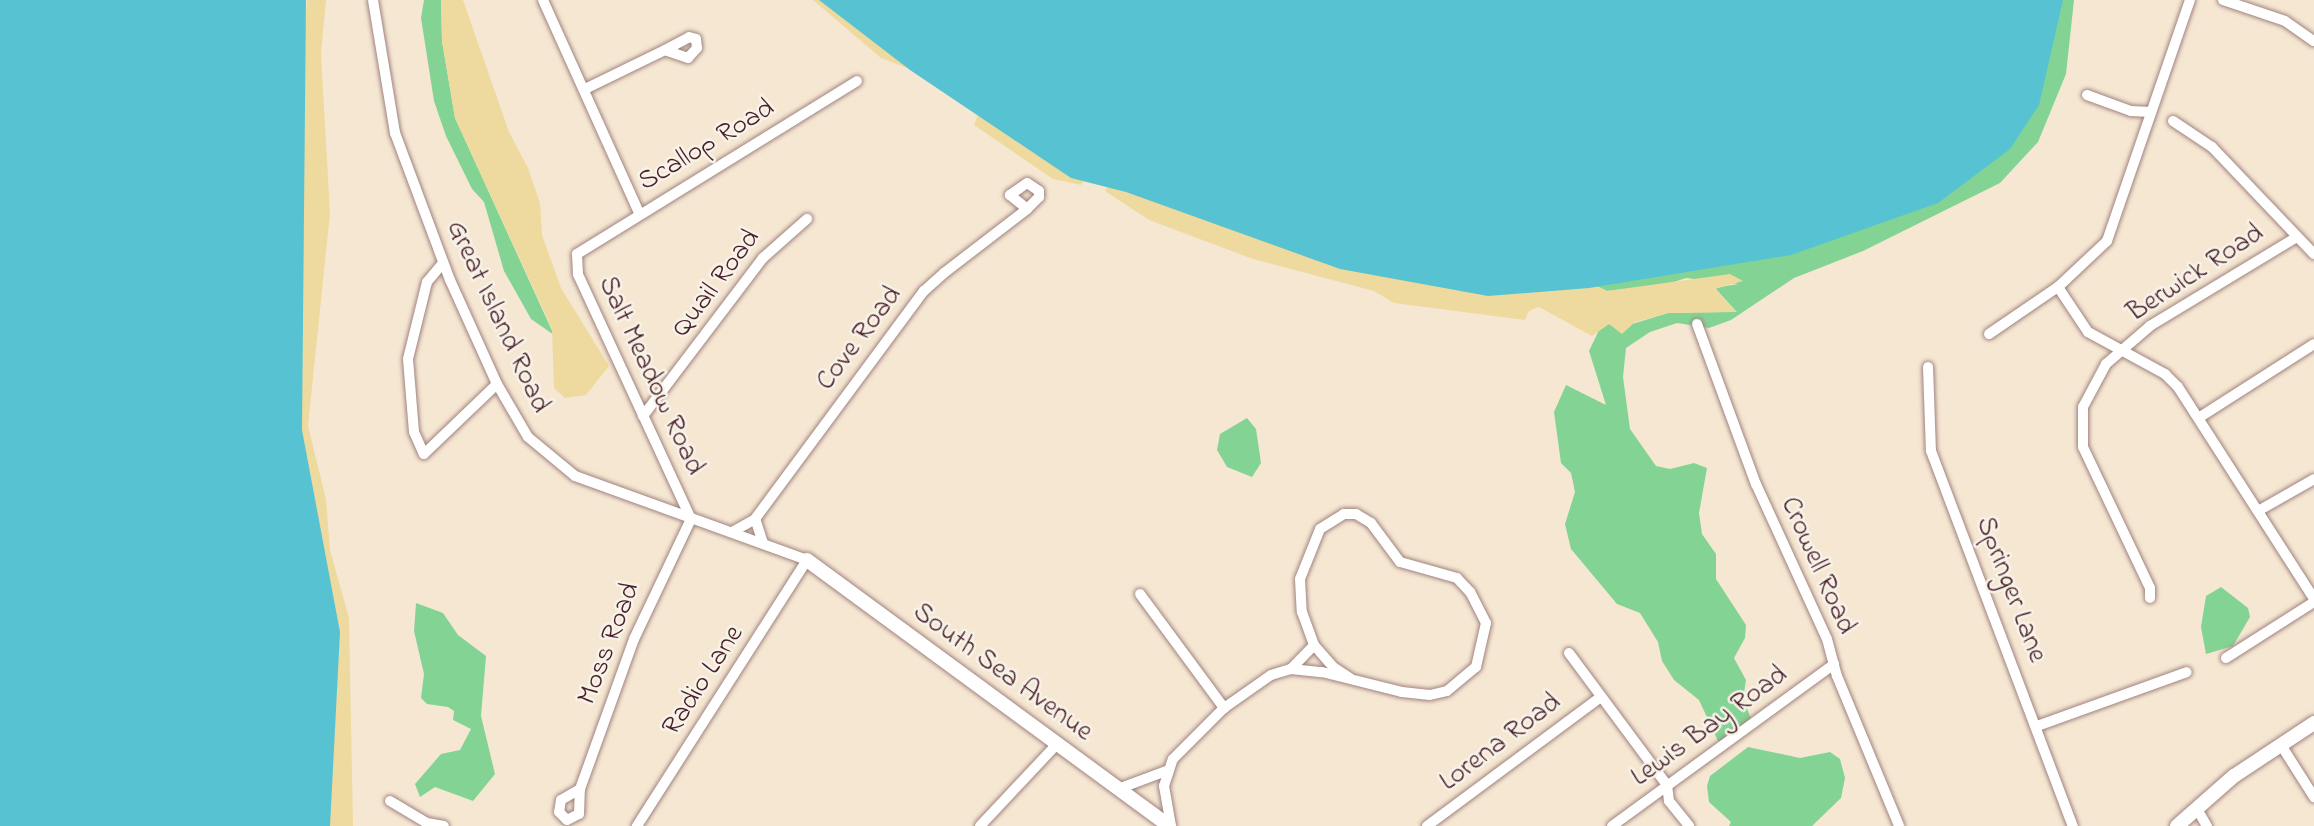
<!DOCTYPE html>
<html>
<head>
<meta charset="utf-8">
<style>
	body { margin:0 }
	#map { position:relative; width:2314px; height:826px; overflow:hidden; background:#f6e7d3; font-family:"Indie Flower",sans-serif }
	div>[style] { position:absolute }
	.green>* { inset:0; background:#83d494 }
	.sand>* { inset:0; background:#eeda9e }
	.water>* { inset:0; background:#57c2d2 }
	.roads { filter:drop-shadow(0 0 2px #a0837f) drop-shadow(0 0 2px #a0837f) }
	.minor>* { height:10px; margin:-5px; padding:0 5px; transform-origin:5px; border-radius:5px; background:#fff }
	.tertiary>* { height:14px; margin:-7px; padding:0 7px; transform-origin:7px; border-radius:7px; background:#fff }
	span { translate:-50% -50%; white-space:nowrap; text-align:center; line-height:1.15; -webkit-text-stroke:5px #f7f3e8; paint-order:stroke }
	.street-label { font-size:28px; color:#4a1f2b }
</style>
</head>
<body>
<div id="map">
	<div class="green">
		<div style="clip-path:polygon(424px 0,441px 0,442px 41px,455px 118px,554px 335px,531px 319px,504px 271px,484px 202px,472px 189px,446px 136px,434px 101px,421px 18px)"></div>
		<div style="clip-path:polygon(2045px 0,2074px 0,2066px 74px,2038px 142px,2000px 183px,1863px 251px,1794px 278px,1731px 320px,1709px 328px,1677px 323px,1650px 332px,1626px 348px,1623px 377px,1630px 429px,1656px 466px,1670px 469px,1694px 463px,1707px 468px,1699px 513px,1702px 534px,1716px 554px,1716px 579px,1746px 625px,1745px 638px,1734px 658px,1746px 680px,1743px 699px,1752px 721px,1726px 744px,1718px 741px,1699px 700px,1674px 680px,1662px 661px,1658px 642px,1640px 613px,1617px 604px,1571px 549px,1565px 524px,1575px 492px,1571px 473px,1561px 463px,1554px 412px,1566px 385px,1606px 405px,1589px 351px,1600px 328px,1609px 324px,1619px 328px,1668px 313px,1723px 312px,1734px 309px,1715px 288px,1738px 284px,1686px 278px,1668px 284px,1607px 291px,1584px 280px)"></div>
		<div style="clip-path:polygon(1247px 418px,1256px 429px,1261px 463px,1252px 477px,1227px 467px,1217px 450px,1220px 434px)"></div>
		<div style="clip-path:polygon(2221px 587px,2248px 608px,2250px 617px,2233px 646px,2206px 654px,2201px 627px,2206px 596px)"></div>
		<div style="clip-path:polygon(416px 603px,443px 613px,458px 635px,486px 656px,481px 716px,495px 774px,473px 801px,435px 787px,420px 797px,415px 784px,441px 754px,460px 750px,471px 729px,453px 720px,454px 711px,448px 707px,427px 704px,421px 698px,424px 674px,414px 631px)"></div>
		<div style="clip-path:polygon(1748px 747px,1800px 758px,1830px 752px,1840px 759px,1845px 778px,1841px 798px,1812px 826px,1729px 826px,1731px 822px,1709px 802px,1707px 786px,1710px 776px)"></div>
	</div>
	<div class="sand">
		<div style="clip-path:polygon(307px 0,326px 0,321px 54px,330px 213px,308px 426px,326px 499px,330px 550px,349px 618px,353px 826px,314px 826px,278px 424px)"></div>
		<div style="clip-path:polygon(441px 0,463px 0,509px 132px,528px 168px,540px 203px,542px 235px,561px 288px,609px 366px,586px 395px,565px 398px,554px 388px,552px 329px,455px 118px,442px 41px)"></div>
		<div style="clip-path:polygon(813px 0,856px 0,944px 82px,881px 58px)"></div>
		<div style="clip-path:polygon(981px 107px,1086px 178px,1081px 185px,1053px 179px,974px 125px)"></div>
		<div style="clip-path:polygon(1113px 178px,1584px 280px,1607px 291px,1730px 274px,1743px 281px,1715px 289px,1737px 312px,1668px 313px,1635px 322px,1622px 334px,1609px 324px,1592px 336px,1539px 307px,1529px 311px,1525px 320px,1394px 303px,1374px 291px,1253px 259px,1149px 220px,1105px 191px)"></div>
	</div>
	<div class="water">
		<div style="clip-path:polygon(0 0,306px 0,302px 430px,340px 632px,330px 826px,0 826px)"></div>
		<div style="clip-path:polygon(819px 0,2063px 0,2039px 105px,2010px 149px,1938px 203px,1791px 255px,1589px 288px,1488px 296px,1340px 269px,1126px 192px,1071px 178px,910px 70px)"></div>
	</div>
	<div class="roads">
		<div class="minor">
			<div style="left:373px;top:0;width:135px;rotate:80.6deg"></div>
			<div style="left:395px;top:133px;width:157px;rotate:69.5deg"></div>
			<div style="left:450px;top:280px;width:114px;rotate:65.7deg"></div>
			<div style="left:497px;top:384px;width:61px;rotate:59.7deg"></div>
			<div style="left:528px;top:437px;width:61px;rotate:39.7deg"></div>
			<div style="left:575px;top:476px;width:247px;rotate:19.9deg"></div>
			<div style="left:807px;top:560px;width:316px;rotate:122.6deg"></div>
			<div style="left:543px;top:0;width:234px;rotate:65.7deg"></div>
			<div style="left:2223px;top:0;width:65px;rotate:18.7deg"></div>
			<div style="left:2285px;top:21px;width:35px;rotate:35deg"></div>
			<div style="left:689px;top:37px;width:7px;rotate:16deg"></div>
			<div style="left:696px;top:39px;width:9px;rotate:84deg"></div>
			<div style="left:697px;top:48px;width:13px;rotate:132deg"></div>
			<div style="left:688px;top:58px;width:24px;rotate:-161deg"></div>
			<div style="left:665px;top:50px;width:27px;rotate:-28deg"></div>
			<div style="left:585px;top:89px;width:89px;rotate:-26deg"></div>
			<div style="left:2087px;top:95px;width:47px;rotate:20deg"></div>
			<div style="left:2131px;top:111px;width:20px;rotate:3deg"></div>
			<div style="left:2173px;top:121px;width:47px;rotate:33.7deg"></div>
			<div style="left:2212px;top:147px;width:148px;rotate:46.4deg"></div>
			<div style="left:443px;top:263px;width:25px;rotate:130deg"></div>
			<div style="left:427px;top:282px;width:79px;rotate:103.9deg"></div>
			<div style="left:408px;top:359px;width:73px;rotate:85.3deg"></div>
			<div style="left:414px;top:432px;width:24px;rotate:66deg"></div>
			<div style="left:424px;top:454px;width:101px;rotate:-43.8deg"></div>
			<div style="left:2058px;top:287px;width:54px;rotate:56.3deg"></div>
			<div style="left:2088px;top:332px;width:88px;rotate:28.6deg"></div>
			<div style="left:2165px;top:374px;width:18px;rotate:45deg"></div>
			<div style="left:2178px;top:387px;width:252px;rotate:57.3deg"></div>
			<div style="left:1697px;top:324px;width:171px;rotate:69.8deg"></div>
			<div style="left:1756px;top:484px;width:170px;rotate:65.4deg"></div>
			<div style="left:1827px;top:639px;width:38px;rotate:75deg"></div>
			<div style="left:1837px;top:676px;width:162px;rotate:67.5deg"></div>
			<div style="left:1989px;top:334px;width:83px;rotate:-34.3deg"></div>
			<div style="left:2058px;top:287px;width:67px;rotate:-43.2deg"></div>
			<div style="left:2107px;top:241px;width:255px;rotate:-71deg"></div>
			<div style="left:1928px;top:367px;width:84px;rotate:88deg"></div>
			<div style="left:1931px;top:451px;width:401px;rotate:69.3deg"></div>
			<div style="left:643px;top:416px;width:198px;rotate:-52.8deg"></div>
			<div style="left:763px;top:258px;width:59px;rotate:-41.6deg"></div>
			<div style="left:2200px;top:417px;width:135px;rotate:-32.6deg"></div>
			<div style="left:2258px;top:511px;width:64px;rotate:-29.7deg"></div>
			<div style="left:732px;top:532px;width:26px;rotate:-29deg"></div>
			<div style="left:763px;top:543px;width:25px;rotate:-108deg"></div>
			<div style="left:755px;top:519px;width:284px;rotate:-53.5deg"></div>
			<div style="left:924px;top:291px;width:27px;rotate:-42deg"></div>
			<div style="left:944px;top:273px;width:105px;rotate:-37.6deg"></div>
			<div style="left:1027px;top:209px;width:17px;rotate:-45deg"></div>
			<div style="left:1039px;top:197px;width:6px;rotate:-90deg"></div>
			<div style="left:1039px;top:191px;width:14px;rotate:-146deg"></div>
			<div style="left:1027px;top:183px;width:21px;rotate:145deg"></div>
			<div style="left:1010px;top:195px;width:22px;rotate:39deg"></div>
			<div style="left:1140px;top:594px;width:142px;rotate:53.6deg"></div>
			<div style="left:2150px;top:598px;width:10px;rotate:-90deg"></div>
			<div style="left:2150px;top:588px;width:156px;rotate:-115.4deg"></div>
			<div style="left:2083px;top:447px;width:40px;rotate:-90deg"></div>
			<div style="left:2083px;top:407px;width:49px;rotate:-61.9deg"></div>
			<div style="left:2106px;top:364px;width:58px;rotate:-40.8deg"></div>
			<div style="left:2150px;top:326px;width:172px;rotate:-31.2deg"></div>
			<div style="left:1569px;top:653px;width:164px;rotate:53.4deg"></div>
			<div style="left:2226px;top:658px;width:104px;rotate:-32.5deg"></div>
			<div style="left:1291px;top:669px;width:33px;rotate:-46deg"></div>
			<div style="left:2037px;top:726px;width:159px;rotate:-19.8deg"></div>
			<div style="left:2281px;top:745px;width:62px;rotate:57.6deg"></div>
			<div style="left:1667px;top:785px;width:16px;rotate:83deg"></div>
			<div style="left:1669px;top:801px;width:32px;rotate:51deg"></div>
			<div style="left:580px;top:789px;width:22px;rotate:150deg"></div>
			<div style="left:561px;top:800px;width:12px;rotate:99deg"></div>
			<div style="left:559px;top:812px;width:11px;rotate:45deg"></div>
			<div style="left:567px;top:820px;width:13px;rotate:-27deg"></div>
			<div style="left:579px;top:814px;width:25px;rotate:-88deg"></div>
			<div style="left:580px;top:789px;width:159px;rotate:-70.2deg"></div>
			<div style="left:634px;top:639px;width:133px;rotate:-64.6deg"></div>
			<div style="left:691px;top:519px;width:270px;rotate:-114.8deg"></div>
			<div style="left:578px;top:274px;width:20px;rotate:-93deg"></div>
			<div style="left:577px;top:254px;width:329px;rotate:-31.7deg"></div>
			<div style="left:1118px;top:789px;width:51px;rotate:-20.6deg"></div>
			<div style="left:390px;top:801px;width:43px;rotate:30.7deg"></div>
			<div style="left:427px;top:823px;width:17px;rotate:10deg"></div>
			<div style="left:2197px;top:809px;width:20px;rotate:60deg"></div>
			<div style="left:980px;top:826px;width:112px;rotate:-46.8deg"></div>
			<div style="left:1171px;top:826px;width:41px;rotate:-99.9deg"></div>
			<div style="left:1164px;top:786px;width:28px;rotate:-72deg"></div>
			<div style="left:1173px;top:759px;width:72px;rotate:-45deg"></div>
			<div style="left:1224px;top:708px;width:57px;rotate:-35.1deg"></div>
			<div style="left:1271px;top:675px;width:21px;rotate:-17deg"></div>
			<div style="left:1291px;top:669px;width:31px;rotate:6deg"></div>
			<div style="left:1322px;top:672px;width:82px;rotate:14deg"></div>
			<div style="left:1402px;top:692px;width:28px;rotate:6deg"></div>
			<div style="left:1430px;top:695px;width:17px;rotate:-13deg"></div>
			<div style="left:1447px;top:691px;width:38px;rotate:-40deg"></div>
			<div style="left:1476px;top:667px;width:45px;rotate:-77.2deg"></div>
			<div style="left:1486px;top:623px;width:35px;rotate:-117deg"></div>
			<div style="left:1470px;top:592px;width:19px;rotate:-133deg"></div>
			<div style="left:1457px;top:578px;width:59px;rotate:-164.3deg"></div>
			<div style="left:1400px;top:562px;width:49px;rotate:-126.6deg"></div>
			<div style="left:1371px;top:523px;width:17px;rotate:-149deg"></div>
			<div style="left:1356px;top:514px;width:12px;rotate:180deg"></div>
			<div style="left:1344px;top:514px;width:28px;rotate:148deg"></div>
			<div style="left:1320px;top:529px;width:54px;rotate:111.8deg"></div>
			<div style="left:1300px;top:579px;width:33px;rotate:87deg"></div>
			<div style="left:1302px;top:612px;width:35px;rotate:70deg"></div>
			<div style="left:1314px;top:645px;width:29px;rotate:49deg"></div>
			<div style="left:1333px;top:667px;width:20px;rotate:33deg"></div>
			<div style="left:1427px;top:826px;width:217px;rotate:-36.6deg"></div>
			<div style="left:1612px;top:826px;width:275px;rotate:-36.1deg"></div>
		</div>
		<div class="tertiary">
			<div style="left:807px;top:560px;width:449px;rotate:36.3deg"></div>
			<div style="left:2177px;top:826px;width:76px;rotate:-41.3deg"></div>
			<div style="left:2234px;top:776px;width:96px;rotate:-33.5deg"></div>
		</div>
	</div>
	<div class="street-label">
		<span style="left:707px;top:146px;rotate:-31deg">Scallop Road</span>
		<span style="left:2196px;top:274px;rotate:-33deg">Berwick Road</span>
		<span style="left:717px;top:284px;rotate:-53deg">Quail Road</span>
		<span style="left:497px;top:317px;rotate:65deg">Great Island Road</span>
		<span style="left:860px;top:339px;rotate:-53deg">Cove Road</span>
		<span style="left:650px;top:376px;rotate:65deg">Salt Meadow Road</span>
		<span style="left:1817px;top:566px;rotate:66deg">Crowell Road</span>
		<span style="left:2010px;top:590px;rotate:69deg">Springer Lane</span>
		<span style="left:610px;top:644px;rotate:-69deg">Moss Road</span>
		<span style="left:1002px;top:673px;rotate:36deg">South Sea Avenue</span>
		<span style="left:704px;top:681px;rotate:-57deg">Radio Lane</span>
		<span style="left:1710px;top:727px;rotate:-36deg">Lewis Bay Road</span>
		<span style="left:1501px;top:743px;rotate:-37deg">Lorena Road</span>
	</div>
</div>
</body>
</html>
